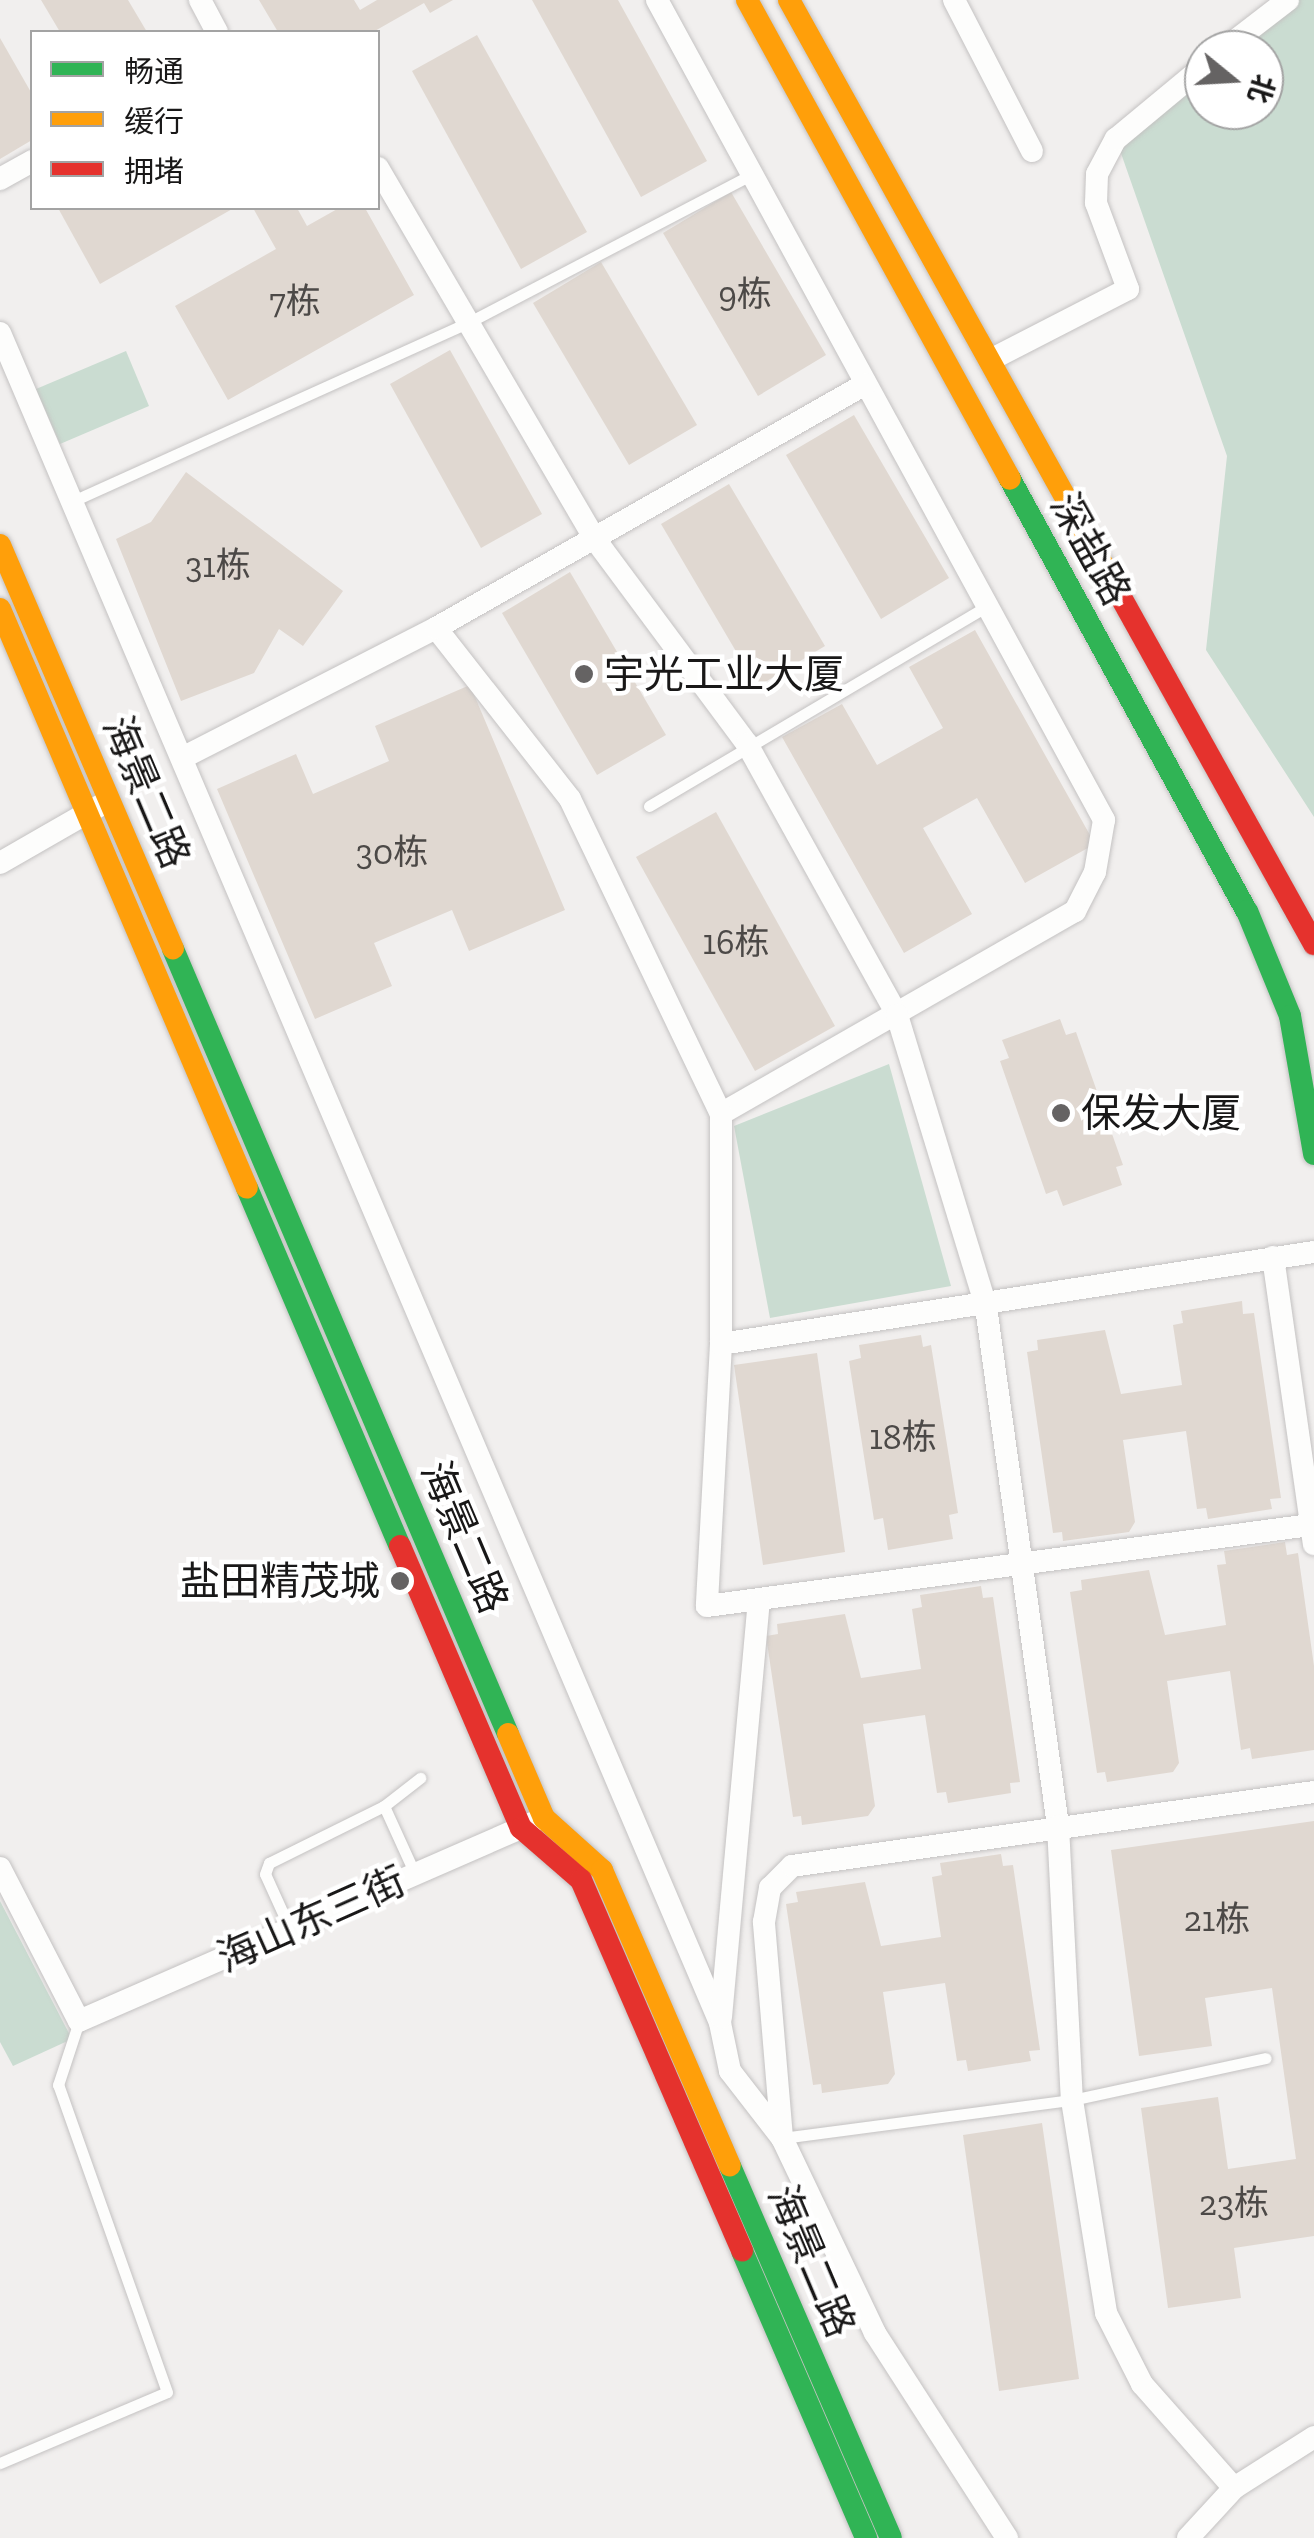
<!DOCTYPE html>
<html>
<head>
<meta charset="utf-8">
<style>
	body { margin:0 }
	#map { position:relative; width:1314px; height:2538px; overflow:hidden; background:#f1efee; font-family:"Zilla Slab","Noto Sans SC",serif }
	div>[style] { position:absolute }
	.green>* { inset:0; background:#cadcd1 }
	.building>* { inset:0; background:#e0d8d1 }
	.roads { filter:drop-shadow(0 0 2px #c4c2c2) drop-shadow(0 0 2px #c4c2c2) }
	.lane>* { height:11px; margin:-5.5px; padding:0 5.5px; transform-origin:5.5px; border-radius:5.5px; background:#fdfdfc }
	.street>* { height:22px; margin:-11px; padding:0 11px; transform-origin:11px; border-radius:11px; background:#fdfdfc }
	.fast>* { height:22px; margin:-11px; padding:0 11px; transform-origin:11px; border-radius:11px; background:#30b455 }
	.slow>* { height:22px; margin:-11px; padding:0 11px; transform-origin:11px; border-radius:11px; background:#ff9f0a }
	.jam>* { height:22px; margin:-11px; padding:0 11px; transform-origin:11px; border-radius:11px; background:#e5322d }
	.dots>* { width:28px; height:28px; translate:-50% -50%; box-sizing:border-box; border:5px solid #fff; border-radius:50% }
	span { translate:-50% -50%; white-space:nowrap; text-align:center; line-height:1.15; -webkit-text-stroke:9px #fff; paint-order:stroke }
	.number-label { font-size:35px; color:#4c4947 }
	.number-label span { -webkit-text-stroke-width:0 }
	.street-label { font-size:40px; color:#191818 }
	.poi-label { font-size:40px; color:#191818 }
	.left { translate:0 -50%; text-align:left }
	.right { translate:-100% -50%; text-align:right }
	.legend { position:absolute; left:30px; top:30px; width:350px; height:180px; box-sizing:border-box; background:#fff; border:2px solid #a3a3a3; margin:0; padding:12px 18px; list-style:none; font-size:30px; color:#191818 }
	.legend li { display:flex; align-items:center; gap:20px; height:50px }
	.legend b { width:50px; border:2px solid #a3a3a3 }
	.north { position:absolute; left:1184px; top:30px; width:100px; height:100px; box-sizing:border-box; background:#fff; border:2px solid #a3a3a3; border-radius:50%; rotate:108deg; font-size:28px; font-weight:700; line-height:40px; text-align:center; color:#191818 }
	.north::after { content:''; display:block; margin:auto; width:35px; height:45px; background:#656363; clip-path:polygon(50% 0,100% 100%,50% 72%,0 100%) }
</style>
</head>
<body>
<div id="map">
	<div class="green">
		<div style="clip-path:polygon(1288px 0,1314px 0,1314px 817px,1206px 650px,1227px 456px,1116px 139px,1204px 66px,1204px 110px,1264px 110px,1264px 50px,1223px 50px)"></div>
		<div style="clip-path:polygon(126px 351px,149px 406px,60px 444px,36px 389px)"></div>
		<div style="clip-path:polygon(889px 1064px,951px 1286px,770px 1318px,734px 1126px)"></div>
		<div style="clip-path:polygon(0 1901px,72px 2039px,13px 2066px,0 2042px)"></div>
	</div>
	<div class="building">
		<div style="clip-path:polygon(41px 0,128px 0,147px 32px,60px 32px)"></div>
		<div style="clip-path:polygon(259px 0,354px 0,360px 10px,377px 0,453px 0,430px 13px,424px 3px,373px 32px,278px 32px)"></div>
		<div style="clip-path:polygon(532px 0,618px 0,707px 161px,641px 197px)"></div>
		<div style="clip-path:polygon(477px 35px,587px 232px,521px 269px,412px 71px)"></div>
		<div style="clip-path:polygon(0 38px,32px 94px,32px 140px,0 159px)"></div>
		<div style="clip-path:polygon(731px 192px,826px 355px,758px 396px,663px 233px)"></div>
		<div style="clip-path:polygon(58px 208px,234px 208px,100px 284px)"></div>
		<div style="clip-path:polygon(253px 208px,297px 208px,307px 226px,339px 208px,365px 208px,414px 295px,228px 400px,175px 306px,276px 249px)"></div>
		<div style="clip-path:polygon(601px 262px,697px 425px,629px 465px,533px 303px)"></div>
		<div style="clip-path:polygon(450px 350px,542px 514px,481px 548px,390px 384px)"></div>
		<div style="clip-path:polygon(854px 415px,949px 578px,881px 619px,786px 455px)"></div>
		<div style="clip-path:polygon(186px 472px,343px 591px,303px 646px,279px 629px,254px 673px,181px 701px,116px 539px,151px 522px)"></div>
		<div style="clip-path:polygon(729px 484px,825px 646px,757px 687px,661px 524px)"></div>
		<div style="clip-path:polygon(570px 572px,666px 735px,597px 775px,502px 613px)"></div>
		<div style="clip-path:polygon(975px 630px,1095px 844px,1025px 883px,977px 798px,923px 828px,972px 914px,904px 953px,782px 737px,842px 704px,877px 765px,943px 728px,909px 667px)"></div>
		<div style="clip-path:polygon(470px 685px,565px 910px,469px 951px,452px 910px,374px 943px,392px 986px,315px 1019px,217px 789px,296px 754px,313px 794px,389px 761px,375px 726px)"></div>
		<div style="clip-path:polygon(716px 812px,835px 1026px,755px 1071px,636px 857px)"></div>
		<div style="clip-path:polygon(1060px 1019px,1066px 1035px,1076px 1032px,1123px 1165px,1116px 1167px,1122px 1185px,1063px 1206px,1057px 1190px,1046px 1194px,1000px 1061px,1009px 1058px,1002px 1040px)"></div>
		<div style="clip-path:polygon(1242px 1301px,1243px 1314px,1254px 1313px,1281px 1498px,1270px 1499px,1272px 1509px,1208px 1519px,1206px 1508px,1197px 1509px,1186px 1431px,1123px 1440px,1135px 1522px,1129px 1532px,1063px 1541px,1062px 1532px,1053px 1533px,1027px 1352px,1038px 1350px,1037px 1340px,1105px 1330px,1121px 1394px,1182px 1385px,1173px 1325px,1183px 1323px,1181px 1311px)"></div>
		<div style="clip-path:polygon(921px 1335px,923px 1347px,931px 1345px,958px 1513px,949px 1515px,953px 1539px,888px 1550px,883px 1518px,874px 1520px,849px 1361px,861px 1358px,859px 1345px)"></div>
		<div style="clip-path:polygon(817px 1353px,845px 1552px,763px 1565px,734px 1365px)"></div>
		<div style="clip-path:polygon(1285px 1542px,1287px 1555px,1298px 1553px,1314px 1666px,1314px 1750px,1252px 1759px,1250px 1748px,1241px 1750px,1230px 1671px,1167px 1681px,1179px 1763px,1173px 1772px,1107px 1782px,1105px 1772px,1097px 1773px,1070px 1592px,1082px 1590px,1081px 1580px,1149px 1570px,1165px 1635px,1226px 1625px,1217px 1565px,1226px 1564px,1224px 1551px)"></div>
		<div style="clip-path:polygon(981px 1586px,983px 1598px,993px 1597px,1020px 1782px,1010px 1783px,1011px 1793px,948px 1803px,946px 1792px,937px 1793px,925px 1715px,863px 1724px,875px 1806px,868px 1816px,802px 1825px,801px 1816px,793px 1817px,766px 1636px,778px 1634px,777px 1624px,845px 1614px,861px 1678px,921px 1669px,912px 1609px,922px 1607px,920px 1595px)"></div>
		<div style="clip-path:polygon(1314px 1821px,1314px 2236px,1234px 2248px,1241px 2298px,1168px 2308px,1141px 2108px,1218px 2097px,1228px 2169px,1296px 2159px,1272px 1988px,1205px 1998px,1212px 2046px,1139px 2056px,1111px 1850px)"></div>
		<div style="clip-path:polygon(1001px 1854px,1003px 1866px,1013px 1865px,1040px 2050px,1029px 2051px,1031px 2061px,968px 2071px,966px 2060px,957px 2061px,945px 1983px,883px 1992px,895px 2074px,888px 2084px,822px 2093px,821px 2084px,813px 2085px,786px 1904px,798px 1902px,796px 1892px,865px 1882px,881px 1946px,941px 1937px,932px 1877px,942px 1875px,940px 1863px)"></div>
		<div style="clip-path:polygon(1042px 2123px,1079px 2379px,999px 2391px,963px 2135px)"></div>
	</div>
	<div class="roads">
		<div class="lane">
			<div style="left:73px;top:501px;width:439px;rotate:-24.3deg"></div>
			<div style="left:473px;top:320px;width:315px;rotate:-27.6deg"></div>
			<div style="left:649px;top:806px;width:393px;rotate:-30.6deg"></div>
			<div style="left:384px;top:1806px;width:46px;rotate:-37.9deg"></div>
			<div style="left:290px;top:1929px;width:60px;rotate:-114.4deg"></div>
			<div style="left:265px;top:1874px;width:12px;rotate:-70deg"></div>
			<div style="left:269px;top:1863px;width:128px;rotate:-26.4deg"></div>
			<div style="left:384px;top:1806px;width:75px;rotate:65.5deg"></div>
			<div style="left:782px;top:2138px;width:292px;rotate:-7.5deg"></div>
			<div style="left:1072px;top:2100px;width:198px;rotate:-12.2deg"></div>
			<div style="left:0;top:2463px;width:181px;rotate:-23deg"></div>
			<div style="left:167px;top:2392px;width:326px;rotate:-109.5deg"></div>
			<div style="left:58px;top:2085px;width:67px;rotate:-71.8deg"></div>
		</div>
		<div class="street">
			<div style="left:200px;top:0;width:36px;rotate:62deg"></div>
			<div style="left:657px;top:0;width:934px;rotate:61.4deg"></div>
			<div style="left:1104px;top:820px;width:53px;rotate:99.8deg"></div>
			<div style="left:1095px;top:872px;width:44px;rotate:117.1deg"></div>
			<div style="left:1075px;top:911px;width:408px;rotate:150.2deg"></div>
			<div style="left:954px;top:0;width:170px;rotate:62.7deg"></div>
			<div style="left:1223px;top:50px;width:82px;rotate:-37.6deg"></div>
			<div style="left:378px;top:168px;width:428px;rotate:59.7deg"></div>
			<div style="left:594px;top:538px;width:257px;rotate:53.4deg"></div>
			<div style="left:747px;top:744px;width:310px;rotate:61deg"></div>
			<div style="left:897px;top:1015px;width:305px;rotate:73deg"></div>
			<div style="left:986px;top:1307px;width:524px;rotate:82.1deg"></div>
			<div style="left:1058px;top:1826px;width:274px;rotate:87.1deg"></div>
			<div style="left:1072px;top:2100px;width:216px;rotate:80.9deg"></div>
			<div style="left:1106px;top:2313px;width:80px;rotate:63.1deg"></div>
			<div style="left:1142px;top:2384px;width:139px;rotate:48.5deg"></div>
			<div style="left:0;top:179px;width:37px;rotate:-29deg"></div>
			<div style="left:0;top:333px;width:1837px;rotate:66.92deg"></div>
			<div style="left:720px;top:2023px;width:49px;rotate:78.2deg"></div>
			<div style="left:730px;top:2071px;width:85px;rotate:52.2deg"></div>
			<div style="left:992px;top:359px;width:153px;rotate:-27.2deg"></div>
			<div style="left:1128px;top:289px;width:92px;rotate:-110.4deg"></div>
			<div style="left:1096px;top:203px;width:29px;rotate:-88deg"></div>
			<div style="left:1097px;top:174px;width:40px;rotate:-62deg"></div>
			<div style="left:1116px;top:139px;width:114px;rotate:-39.7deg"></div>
			<div style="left:436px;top:628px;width:217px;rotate:51.9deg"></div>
			<div style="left:570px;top:799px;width:349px;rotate:64.4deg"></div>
			<div style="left:721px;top:1114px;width:230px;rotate:90deg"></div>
			<div style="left:721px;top:1344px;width:262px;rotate:93.1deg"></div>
			<div style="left:707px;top:1606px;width:608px;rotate:-7.65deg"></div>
			<div style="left:184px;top:757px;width:283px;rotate:-27.1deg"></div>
			<div style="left:436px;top:628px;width:494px;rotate:-29.6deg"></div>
			<div style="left:0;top:863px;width:116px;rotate:-29.9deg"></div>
			<div style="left:1273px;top:1257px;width:290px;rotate:81.9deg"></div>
			<div style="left:721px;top:1344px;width:600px;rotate:-8.82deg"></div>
			<div style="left:0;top:1868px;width:172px;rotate:62.7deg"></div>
			<div style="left:79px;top:2021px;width:495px;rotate:-23.6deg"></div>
			<div style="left:721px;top:2017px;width:417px;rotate:-84.8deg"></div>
			<div style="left:1007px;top:2538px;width:244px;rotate:-122.8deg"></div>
			<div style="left:875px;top:2333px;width:216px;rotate:-115.5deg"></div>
			<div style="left:782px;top:2138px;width:217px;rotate:-94.8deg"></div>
			<div style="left:764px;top:1922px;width:35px;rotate:-80deg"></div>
			<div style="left:770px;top:1888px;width:31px;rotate:-45deg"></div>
			<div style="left:792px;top:1866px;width:527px;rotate:-8.07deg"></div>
			<div style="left:1188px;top:2538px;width:68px;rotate:-47.4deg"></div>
			<div style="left:1234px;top:2488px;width:95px;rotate:-32.5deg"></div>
		</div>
		<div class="fast">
			<div style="left:1010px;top:479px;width:493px;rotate:61.3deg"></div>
			<div style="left:1247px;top:911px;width:113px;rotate:67.7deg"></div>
			<div style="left:1290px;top:1016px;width:140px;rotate:80.1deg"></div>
			<div style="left:173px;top:949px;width:853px;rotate:66.89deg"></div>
			<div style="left:247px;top:1188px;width:389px;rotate:66.9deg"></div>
			<div style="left:730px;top:2166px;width:405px;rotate:66.6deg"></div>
			<div style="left:742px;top:2251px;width:313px;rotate:66.6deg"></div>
		</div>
		<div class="slow">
			<div style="left:747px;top:0;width:546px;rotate:61.23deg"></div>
			<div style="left:789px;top:0;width:677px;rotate:60.94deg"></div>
			<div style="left:0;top:545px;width:439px;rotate:66.8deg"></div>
			<div style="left:0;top:609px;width:629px;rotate:66.9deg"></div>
			<div style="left:508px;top:1734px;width:91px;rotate:66.8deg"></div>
			<div style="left:544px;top:1818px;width:78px;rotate:41.9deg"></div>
			<div style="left:602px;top:1870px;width:322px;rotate:66.6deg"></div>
		</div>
		<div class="jam">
			<div style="left:1118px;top:592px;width:403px;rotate:60.9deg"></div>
			<div style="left:400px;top:1546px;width:307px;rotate:66.8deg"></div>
			<div style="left:521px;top:1828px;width:79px;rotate:40.9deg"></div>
			<div style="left:581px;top:1880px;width:404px;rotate:66.5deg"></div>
		</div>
	</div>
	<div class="dots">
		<div style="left:584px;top:674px;background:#656363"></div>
		<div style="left:1061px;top:1113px;background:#656363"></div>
		<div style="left:400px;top:1581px;background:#656363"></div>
	</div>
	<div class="number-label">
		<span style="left:745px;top:294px">9栋</span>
		<span style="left:295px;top:301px">7栋</span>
		<span style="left:218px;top:565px">31栋</span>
		<span style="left:392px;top:852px">30栋</span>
		<span style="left:736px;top:942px">16栋</span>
		<span style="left:903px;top:1437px">18栋</span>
		<span style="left:1217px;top:1919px">21栋</span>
		<span style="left:1234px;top:2203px">23栋</span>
	</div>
	<div class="street-label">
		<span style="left:1091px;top:549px;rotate:61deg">深盐路</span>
		<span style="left:147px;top:792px;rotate:67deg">海景二路</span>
		<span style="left:465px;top:1537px;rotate:67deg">海景二路</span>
		<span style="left:311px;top:1919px;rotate:-24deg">海山东三街</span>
		<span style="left:812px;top:2261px;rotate:67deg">海景二路</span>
	</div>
	<div class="poi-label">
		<span class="left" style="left:604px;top:674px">宇光工业大厦</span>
		<span class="left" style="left:1081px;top:1113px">保发大厦</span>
		<span class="right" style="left:380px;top:1581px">盐田精茂城</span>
	</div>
	<ul class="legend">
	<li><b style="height:12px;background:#30b455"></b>畅通</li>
	<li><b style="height:12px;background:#ff9f0a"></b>缓行</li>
	<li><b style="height:12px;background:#e5322d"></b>拥堵</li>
	</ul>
	<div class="north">北</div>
</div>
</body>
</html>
